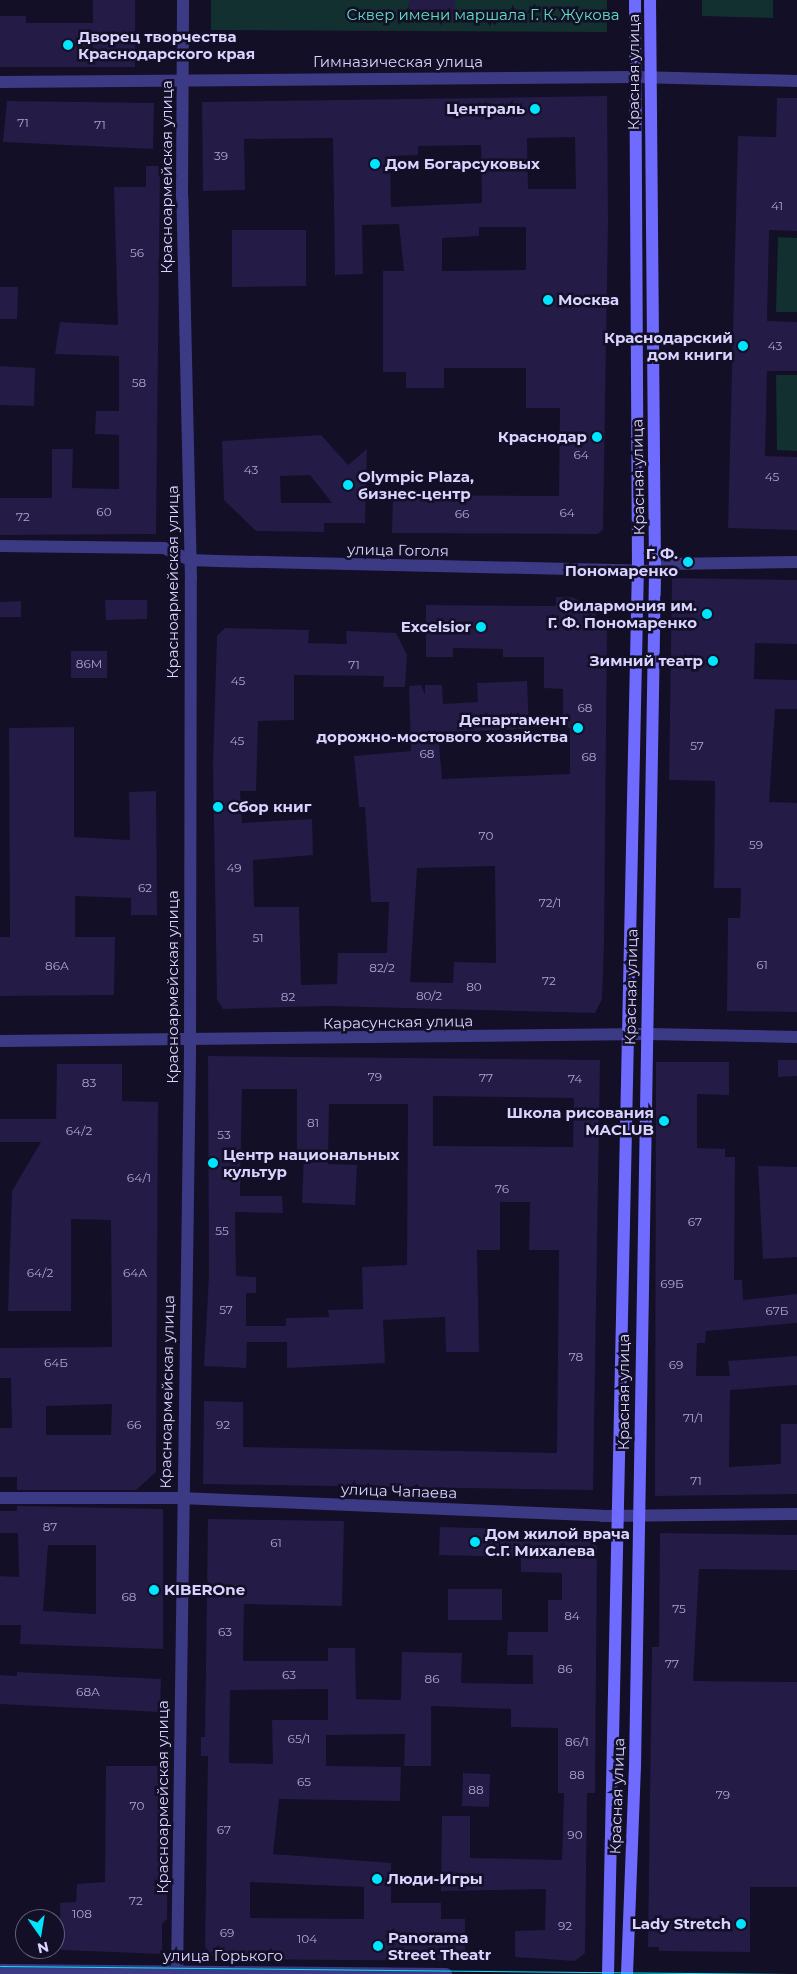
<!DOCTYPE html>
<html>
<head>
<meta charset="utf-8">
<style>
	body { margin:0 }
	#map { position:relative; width:797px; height:1974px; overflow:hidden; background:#130f26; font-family:Montserrat,sans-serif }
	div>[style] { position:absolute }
	.green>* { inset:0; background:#12302f }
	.building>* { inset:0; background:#241b47 }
	.pedestrian>* { height:12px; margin:-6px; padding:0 6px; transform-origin:6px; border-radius:6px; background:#3d3a85 }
	.minor>* { height:12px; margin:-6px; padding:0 6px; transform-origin:6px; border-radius:6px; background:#3d3a85 }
	.tertiary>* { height:12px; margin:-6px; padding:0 6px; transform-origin:6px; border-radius:6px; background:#3d3a85 }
	.secondary>* { height:12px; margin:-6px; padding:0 6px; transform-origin:6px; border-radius:6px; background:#6f6bff }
	.tram>* { height:1px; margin:-0.5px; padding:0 0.5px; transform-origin:0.5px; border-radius:0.5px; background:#00e5ff }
	.dots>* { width:14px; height:14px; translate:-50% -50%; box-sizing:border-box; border:2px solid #130f26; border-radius:50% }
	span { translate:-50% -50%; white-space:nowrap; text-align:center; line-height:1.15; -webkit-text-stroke:5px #130f26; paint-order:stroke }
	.number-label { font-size:12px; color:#aca6d1 }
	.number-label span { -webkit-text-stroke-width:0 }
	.park-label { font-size:15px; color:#5fe0c0 }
	.poi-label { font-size:15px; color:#d9d4ff; font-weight:700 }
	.left { translate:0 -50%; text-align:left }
	.right { translate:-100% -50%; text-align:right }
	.street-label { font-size:15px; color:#d9d4ff }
	.north { position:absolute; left:15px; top:1909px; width:50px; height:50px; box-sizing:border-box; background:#130f26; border:1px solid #625e7d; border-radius:50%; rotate:167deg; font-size:14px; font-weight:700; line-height:20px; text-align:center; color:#d9d4ff }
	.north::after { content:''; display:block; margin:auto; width:18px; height:22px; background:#00e5ff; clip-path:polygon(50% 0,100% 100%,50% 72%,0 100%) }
</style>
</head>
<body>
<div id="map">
	<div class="green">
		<div style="clip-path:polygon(211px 0,607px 0,607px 32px,211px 30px)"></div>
		<div style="clip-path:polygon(702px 0,773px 0,773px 18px,702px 16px)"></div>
		<div style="clip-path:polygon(778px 237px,797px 238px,797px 312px,776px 312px)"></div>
		<div style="clip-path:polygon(776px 375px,797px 375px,797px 451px,777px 450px)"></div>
	</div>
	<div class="building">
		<div style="clip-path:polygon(93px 0,135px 0,135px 67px,0 67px,0 16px,26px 16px,26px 23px,93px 23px)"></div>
		<div style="clip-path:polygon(409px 0,455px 0,455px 19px,408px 17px)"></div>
		<div style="clip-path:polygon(evenodd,607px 96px,608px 221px,603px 529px,598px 534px,392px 533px,393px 495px,559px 496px,560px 408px,526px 408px,526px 368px,444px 368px,444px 388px,406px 388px,406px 372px,383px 372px,383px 271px,404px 271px,399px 224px,362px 225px,363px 274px,335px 275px,333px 138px,244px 139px,245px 190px,203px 191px,202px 102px,607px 96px,575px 137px,576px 189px,528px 189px,527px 138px,575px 137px,607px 96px,481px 145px,482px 203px,391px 207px,390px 156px,418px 155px,418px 146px,481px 145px,607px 96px,479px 227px,526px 227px,526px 270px,442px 271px,442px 238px,479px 236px,479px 227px)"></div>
		<div style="clip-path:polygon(777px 98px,797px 98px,797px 231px,769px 230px,767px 321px,797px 322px,797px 371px,767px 371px,765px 456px,797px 457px,797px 530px,728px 528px,738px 136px,776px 137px)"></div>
		<div style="clip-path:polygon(7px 101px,154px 103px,153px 149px,3px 142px)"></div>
		<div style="clip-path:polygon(146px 166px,160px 166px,156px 534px,0 535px,0 498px,52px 498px,52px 449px,73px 449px,72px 488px,119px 489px,119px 435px,95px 434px,96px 411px,119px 411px,119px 356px,55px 354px,60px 322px,118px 325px,114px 187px,146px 187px)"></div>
		<div style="clip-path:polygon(232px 230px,306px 230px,306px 286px,232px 287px)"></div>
		<div style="clip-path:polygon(0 287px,18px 287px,17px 319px,0 319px)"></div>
		<div style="clip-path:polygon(0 366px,35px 368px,34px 406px,0 405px)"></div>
		<div style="clip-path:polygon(evenodd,321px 435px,348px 465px,367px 449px,365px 523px,324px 523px,324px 532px,256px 531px,224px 500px,222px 441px,321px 435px,310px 475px,332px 503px,281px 503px,280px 476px,310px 475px)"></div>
		<div style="clip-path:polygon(672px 578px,797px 580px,797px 644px,755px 643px,754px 679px,797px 680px,797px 709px,775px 709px,769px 802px,797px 803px,797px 1012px,727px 1011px,728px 918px,740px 918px,741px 888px,714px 888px,715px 781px,669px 780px)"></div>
		<div style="clip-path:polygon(evenodd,556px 597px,571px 597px,590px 605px,596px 612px,596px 627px,607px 627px,604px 945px,602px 999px,595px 1013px,328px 1006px,223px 1009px,217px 1000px,213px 766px,217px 636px,225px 628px,309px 630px,308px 643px,347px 644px,346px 631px,396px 633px,407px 655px,405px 687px,383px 687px,384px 676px,294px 675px,294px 720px,258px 721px,256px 791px,240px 791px,242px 823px,312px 819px,313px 855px,253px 860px,254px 907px,299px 907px,301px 985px,337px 984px,338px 953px,387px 953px,389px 902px,371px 902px,365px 807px,359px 807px,354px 756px,411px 751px,409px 686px,421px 685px,425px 695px,425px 685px,442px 685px,443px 704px,478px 702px,477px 683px,527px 681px,529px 729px,438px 732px,442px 779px,570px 774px,570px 728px,563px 727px,563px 689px,544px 688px,544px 657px,503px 657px,503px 649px,453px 648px,453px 657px,426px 657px,426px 605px,556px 606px,556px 597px,495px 866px,496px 963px,454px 962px,453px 983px,410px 982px,417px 868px,495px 866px)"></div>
		<div style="clip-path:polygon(105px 600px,147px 600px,147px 619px,106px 620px)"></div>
		<div style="clip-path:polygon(21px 601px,21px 617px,0 617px,0 602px)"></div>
		<div style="clip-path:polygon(71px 651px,107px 651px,107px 678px,71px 678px)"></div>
		<div style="clip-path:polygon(74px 727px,74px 837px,130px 840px,129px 792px,156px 791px,157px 915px,131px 915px,131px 898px,75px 896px,75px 937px,115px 937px,114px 995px,0 996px,0 937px,10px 937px,9px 728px)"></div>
		<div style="clip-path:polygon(evenodd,208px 1056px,600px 1060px,593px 1490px,203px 1484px,204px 1401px,243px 1402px,243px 1447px,557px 1453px,559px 1250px,529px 1250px,530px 1202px,500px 1202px,500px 1250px,477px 1250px,479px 1352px,446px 1352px,445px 1317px,383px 1320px,385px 1363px,287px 1368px,287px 1342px,247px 1342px,246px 1368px,204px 1366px,209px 1275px,208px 1056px,242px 1089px,297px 1089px,297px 1154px,304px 1154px,302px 1203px,355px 1205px,357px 1165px,328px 1164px,329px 1104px,408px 1104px,407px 1265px,362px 1267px,363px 1309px,328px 1310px,329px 1317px,286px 1318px,286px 1326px,246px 1326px,246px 1293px,256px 1293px,256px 1277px,236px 1276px,235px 1212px,283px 1213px,282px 1196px,240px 1196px,242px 1089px,208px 1056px,433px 1096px,574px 1098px,573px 1147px,433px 1146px,433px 1096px)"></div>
		<div style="clip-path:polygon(778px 1060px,797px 1060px,797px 1076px,778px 1077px)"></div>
		<div style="clip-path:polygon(656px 1062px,729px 1062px,729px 1095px,697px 1094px,697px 1148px,725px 1149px,725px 1157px,735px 1157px,734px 1280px,742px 1280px,743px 1300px,797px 1294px,797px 1323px,706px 1331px,705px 1343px,697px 1343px,696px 1376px,730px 1376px,728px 1361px,797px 1356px,797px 1385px,730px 1390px,729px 1467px,781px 1464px,781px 1424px,797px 1424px,797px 1494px,655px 1496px)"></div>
		<div style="clip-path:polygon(evenodd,57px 1064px,122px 1064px,122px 1101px,158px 1102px,156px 1472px,136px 1490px,17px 1490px,17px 1477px,0 1477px,0 1428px,12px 1428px,11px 1378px,0 1378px,0 1348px,112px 1347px,111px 1220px,71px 1219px,71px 1311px,8px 1311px,12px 1191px,41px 1142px,0 1142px,0 1119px,56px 1119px,57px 1064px,112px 1404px,111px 1435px,46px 1435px,46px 1406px,112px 1404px)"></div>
		<div style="clip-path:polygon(758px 1166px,797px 1167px,797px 1257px,763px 1259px)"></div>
		<div style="clip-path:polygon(evenodd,17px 1506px,163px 1509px,163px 1649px,20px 1644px,21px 1625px,0 1625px,0 1576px,19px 1577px,18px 1533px,0 1533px,0 1511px,17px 1511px,17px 1506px,48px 1545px,96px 1545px,96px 1614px,43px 1611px,48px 1545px)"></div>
		<div style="clip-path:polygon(evenodd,208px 1519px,344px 1521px,342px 1606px,244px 1604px,243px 1661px,328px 1661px,328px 1648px,355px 1648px,356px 1699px,401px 1700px,402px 1652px,462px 1653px,461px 1683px,533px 1684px,533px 1655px,507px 1655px,508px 1632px,548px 1632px,548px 1600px,562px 1600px,562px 1573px,521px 1572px,521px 1557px,439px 1555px,440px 1527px,510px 1529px,510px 1538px,589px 1538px,597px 1547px,595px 1793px,587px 1793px,585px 1953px,575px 1961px,515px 1957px,515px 1931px,545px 1930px,546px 1889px,441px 1891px,442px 1816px,470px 1816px,470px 1858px,562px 1860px,564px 1793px,558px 1793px,558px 1728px,511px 1727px,511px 1709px,431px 1706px,431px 1766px,404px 1766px,405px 1734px,326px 1735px,326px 1766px,401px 1767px,400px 1801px,279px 1799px,273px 1854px,391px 1863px,391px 1903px,441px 1903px,441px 1919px,465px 1919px,465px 1961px,215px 1959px,205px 1947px,208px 1756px,201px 1756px,201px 1737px,205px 1737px,208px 1519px,328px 1689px,328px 1720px,272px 1720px,273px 1764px,229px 1763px,230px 1690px,328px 1689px,208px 1519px,250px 1882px,364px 1887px,364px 1919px,250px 1918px,250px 1882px)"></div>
		<div style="clip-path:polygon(660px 1533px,797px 1535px,797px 1570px,699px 1569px,693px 1681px,797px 1682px,797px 1887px,750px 1887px,750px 1952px,659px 1951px,659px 1947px,648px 1947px,652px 1647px,659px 1647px)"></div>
		<div style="clip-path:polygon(448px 1589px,502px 1589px,502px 1620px,448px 1620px)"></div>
		<div style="clip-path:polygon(17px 1672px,161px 1679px,160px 1712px,0 1704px,0 1675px,17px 1676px)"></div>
		<div style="clip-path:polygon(106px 1766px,167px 1766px,167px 1919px,162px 1924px,162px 1954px,61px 1950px,60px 1903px,76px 1902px,77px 1884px,105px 1882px)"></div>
		<div style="clip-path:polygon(463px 1773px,490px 1774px,489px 1807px,462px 1806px)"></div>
	</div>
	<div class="pedestrian">
		<div style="left:655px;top:571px;width:15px;rotate:-28deg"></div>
		<div style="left:668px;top:564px;width:129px;rotate:-0.9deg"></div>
	</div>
	<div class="minor">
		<div style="left:0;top:546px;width:164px;rotate:0.7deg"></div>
		<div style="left:164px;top:548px;width:29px;rotate:25deg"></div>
		<div style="left:190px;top:560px;width:27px;rotate:2deg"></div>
		<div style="left:217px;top:561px;width:438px;rotate:1.3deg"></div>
		<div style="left:181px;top:1498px;width:421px;rotate:2.4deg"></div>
		<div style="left:602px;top:1516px;width:195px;rotate:-0.6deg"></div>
		<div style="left:0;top:1970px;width:446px;rotate:0.5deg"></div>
	</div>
	<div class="tertiary">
		<div style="left:0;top:82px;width:636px;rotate:-0.45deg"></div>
		<div style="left:636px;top:77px;width:161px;rotate:1.4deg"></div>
		<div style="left:0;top:1041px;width:647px;rotate:-0.62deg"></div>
		<div style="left:647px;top:1034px;width:150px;rotate:1.1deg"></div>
		<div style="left:0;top:1498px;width:181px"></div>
		<div style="left:177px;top:1974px;width:920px;rotate:-89.19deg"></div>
		<div style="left:190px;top:1054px;width:475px;rotate:-89.9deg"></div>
		<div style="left:191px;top:579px;width:382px;rotate:-91.3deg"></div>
		<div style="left:182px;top:197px;width:197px;rotate:-89.7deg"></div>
	</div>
	<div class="secondary">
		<div style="left:608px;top:1974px;width:1403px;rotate:-88.78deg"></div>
		<div style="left:638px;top:571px;width:571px;rotate:-90.3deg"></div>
		<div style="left:627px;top:1974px;width:207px;rotate:-87.8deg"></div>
		<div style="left:635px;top:1767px;width:1196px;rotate:-89.04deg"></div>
		<div style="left:655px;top:571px;width:571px;rotate:-90.5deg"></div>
	</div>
	<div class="tram">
		<div style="left:0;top:1966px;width:797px;rotate:0.58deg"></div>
		<div style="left:0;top:1974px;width:37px"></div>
	</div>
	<div class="dots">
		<div style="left:68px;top:45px;background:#00e5ff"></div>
		<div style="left:535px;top:109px;background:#00e5ff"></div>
		<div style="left:375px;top:164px;background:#00e5ff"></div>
		<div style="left:548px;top:300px;background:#00e5ff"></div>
		<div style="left:743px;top:346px;background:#00e5ff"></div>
		<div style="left:597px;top:437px;background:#00e5ff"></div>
		<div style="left:348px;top:485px;background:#00e5ff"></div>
		<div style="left:688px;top:562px;background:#00e5ff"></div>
		<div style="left:707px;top:614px;background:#00e5ff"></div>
		<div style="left:481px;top:627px;background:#00e5ff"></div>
		<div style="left:713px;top:661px;background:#00e5ff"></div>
		<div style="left:578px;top:728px;background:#00e5ff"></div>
		<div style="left:218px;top:807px;background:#00e5ff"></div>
		<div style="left:664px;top:1121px;background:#00e5ff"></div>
		<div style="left:213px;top:1163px;background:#00e5ff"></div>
		<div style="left:475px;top:1542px;background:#00e5ff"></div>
		<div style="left:154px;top:1590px;background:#00e5ff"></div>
		<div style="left:377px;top:1879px;background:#00e5ff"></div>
		<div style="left:741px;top:1924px;background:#00e5ff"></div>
		<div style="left:378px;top:1946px;background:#00e5ff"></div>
	</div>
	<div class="number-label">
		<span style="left:23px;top:123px">71</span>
		<span style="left:100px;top:125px">71</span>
		<span style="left:221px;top:156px">39</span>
		<span style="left:777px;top:206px">41</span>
		<span style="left:137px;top:253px">56</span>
		<span style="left:775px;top:346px">43</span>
		<span style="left:139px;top:383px">58</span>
		<span style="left:581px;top:455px">64</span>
		<span style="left:251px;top:470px">43</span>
		<span style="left:772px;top:477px">45</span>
		<span style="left:104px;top:512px">60</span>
		<span style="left:567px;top:513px">64</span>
		<span style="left:462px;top:514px">66</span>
		<span style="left:23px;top:517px">72</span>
		<span style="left:89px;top:664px">86М</span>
		<span style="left:354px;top:665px">71</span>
		<span style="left:238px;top:681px">45</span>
		<span style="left:585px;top:708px">68</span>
		<span style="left:237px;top:741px">45</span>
		<span style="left:697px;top:746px">57</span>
		<span style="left:427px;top:754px">68</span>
		<span style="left:589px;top:757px">68</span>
		<span style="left:486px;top:836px">70</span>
		<span style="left:756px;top:845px">59</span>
		<span style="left:234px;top:868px">49</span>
		<span style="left:145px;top:888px">62</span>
		<span style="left:550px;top:903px">72/1</span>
		<span style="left:258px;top:938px">51</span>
		<span style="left:762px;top:965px">61</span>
		<span style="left:57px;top:966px">86А</span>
		<span style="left:382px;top:968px">82/2</span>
		<span style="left:549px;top:981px">72</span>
		<span style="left:474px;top:987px">80</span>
		<span style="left:429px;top:996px">80/2</span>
		<span style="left:288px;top:997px">82</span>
		<span style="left:375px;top:1077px">79</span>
		<span style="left:486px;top:1078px">77</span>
		<span style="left:575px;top:1079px">74</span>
		<span style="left:89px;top:1083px">83</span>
		<span style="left:313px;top:1123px">81</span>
		<span style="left:79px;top:1131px">64/2</span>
		<span style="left:224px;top:1135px">53</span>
		<span style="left:139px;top:1178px">64/1</span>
		<span style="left:502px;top:1189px">76</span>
		<span style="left:695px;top:1222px">67</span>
		<span style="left:222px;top:1231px">55</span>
		<span style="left:40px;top:1273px">64/2</span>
		<span style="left:135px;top:1273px">64А</span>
		<span style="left:672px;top:1284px">69Б</span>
		<span style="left:226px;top:1310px">57</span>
		<span style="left:777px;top:1311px">67Б</span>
		<span style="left:576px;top:1357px">78</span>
		<span style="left:56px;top:1363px">64Б</span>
		<span style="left:676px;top:1365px">69</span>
		<span style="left:693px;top:1418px">71/1</span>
		<span style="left:134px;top:1425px">66</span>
		<span style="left:223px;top:1425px">92</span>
		<span style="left:696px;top:1481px">71</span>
		<span style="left:50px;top:1527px">87</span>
		<span style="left:276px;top:1543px">61</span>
		<span style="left:129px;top:1597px">68</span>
		<span style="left:679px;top:1609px">75</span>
		<span style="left:572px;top:1616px">84</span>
		<span style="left:225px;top:1632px">63</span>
		<span style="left:672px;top:1664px">77</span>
		<span style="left:565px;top:1669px">86</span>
		<span style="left:289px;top:1675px">63</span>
		<span style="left:432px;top:1679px">86</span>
		<span style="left:88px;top:1692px">68А</span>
		<span style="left:299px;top:1739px">65/1</span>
		<span style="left:577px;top:1742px">86/1</span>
		<span style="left:577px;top:1775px">88</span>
		<span style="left:304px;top:1782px">65</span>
		<span style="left:476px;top:1790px">88</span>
		<span style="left:723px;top:1795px">79</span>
		<span style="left:137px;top:1806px">70</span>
		<span style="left:224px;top:1830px">67</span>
		<span style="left:575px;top:1835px">90</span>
		<span style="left:136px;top:1901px">72</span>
		<span style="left:82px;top:1914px">108</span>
		<span style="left:565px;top:1926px">92</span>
		<span style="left:227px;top:1933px">69</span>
		<span style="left:307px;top:1939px">104</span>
	</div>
	<div class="park-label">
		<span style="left:483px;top:15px">Сквер имени маршала Г. К. Жукова</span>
	</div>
	<div class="poi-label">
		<span class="left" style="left:78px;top:45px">Дворец творчества<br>Краснодарского края</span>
		<span class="right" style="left:525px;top:109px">Централь</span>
		<span class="left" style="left:385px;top:164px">Дом Богарсуковых</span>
		<span class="left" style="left:558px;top:300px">Москва</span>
		<span class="right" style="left:733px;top:346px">Краснодарский<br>дом книги</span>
		<span class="right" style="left:587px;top:437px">Краснодар</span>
		<span class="left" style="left:358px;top:485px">Olympic Plaza,<br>бизнес-центр</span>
		<span class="right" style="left:678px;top:562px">Г. Ф.<br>Пономаренко</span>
		<span class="right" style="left:697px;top:614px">Филармония им.<br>Г. Ф. Пономаренко</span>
		<span class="right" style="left:471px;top:627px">Excelsior</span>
		<span class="right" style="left:703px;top:661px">Зимний театр</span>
		<span class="right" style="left:568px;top:728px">Департамент<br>дорожно-мостового хозяйства</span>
		<span class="left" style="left:228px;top:807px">Сбор книг</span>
		<span class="right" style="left:654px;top:1121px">Школа рисования<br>MACLUB</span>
		<span class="left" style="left:223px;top:1163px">Центр национальных<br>культур</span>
		<span class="left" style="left:485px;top:1542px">Дом жилой врача<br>С.Г. Михалева</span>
		<span class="left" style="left:164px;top:1590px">KIBEROne</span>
		<span class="left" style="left:387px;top:1879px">Люди-Игры</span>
		<span class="right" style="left:731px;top:1924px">Lady Stretch</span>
		<span class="left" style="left:388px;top:1946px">Panorama<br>Street Theatr</span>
	</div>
	<div class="street-label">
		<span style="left:398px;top:62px">Гимназическая улица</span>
		<span style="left:634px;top:72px;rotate:-90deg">Красная улица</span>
		<span style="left:167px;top:177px;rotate:-90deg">Красноармейская улица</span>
		<span style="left:638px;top:477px;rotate:-91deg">Красная улица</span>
		<span style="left:398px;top:550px;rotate:1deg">улица Гоголя</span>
		<span style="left:173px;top:582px;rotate:-90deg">Красноармейская улица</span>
		<span style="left:173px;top:987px;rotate:-90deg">Красноармейская улица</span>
		<span style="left:631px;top:987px;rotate:-89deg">Красная улица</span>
		<span style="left:398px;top:1022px;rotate:-1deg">Карасунская улица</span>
		<span style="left:167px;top:1392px;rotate:-89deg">Красноармейская улица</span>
		<span style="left:624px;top:1392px;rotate:-90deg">Красная улица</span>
		<span style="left:399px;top:1491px;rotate:2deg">улица Чапаева</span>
		<span style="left:617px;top:1796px;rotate:-88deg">Красная улица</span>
		<span style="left:163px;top:1797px;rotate:-90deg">Красноармейская улица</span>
		<span style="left:223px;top:1956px">улица Горького</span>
	</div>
	<div class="north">N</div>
</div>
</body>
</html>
